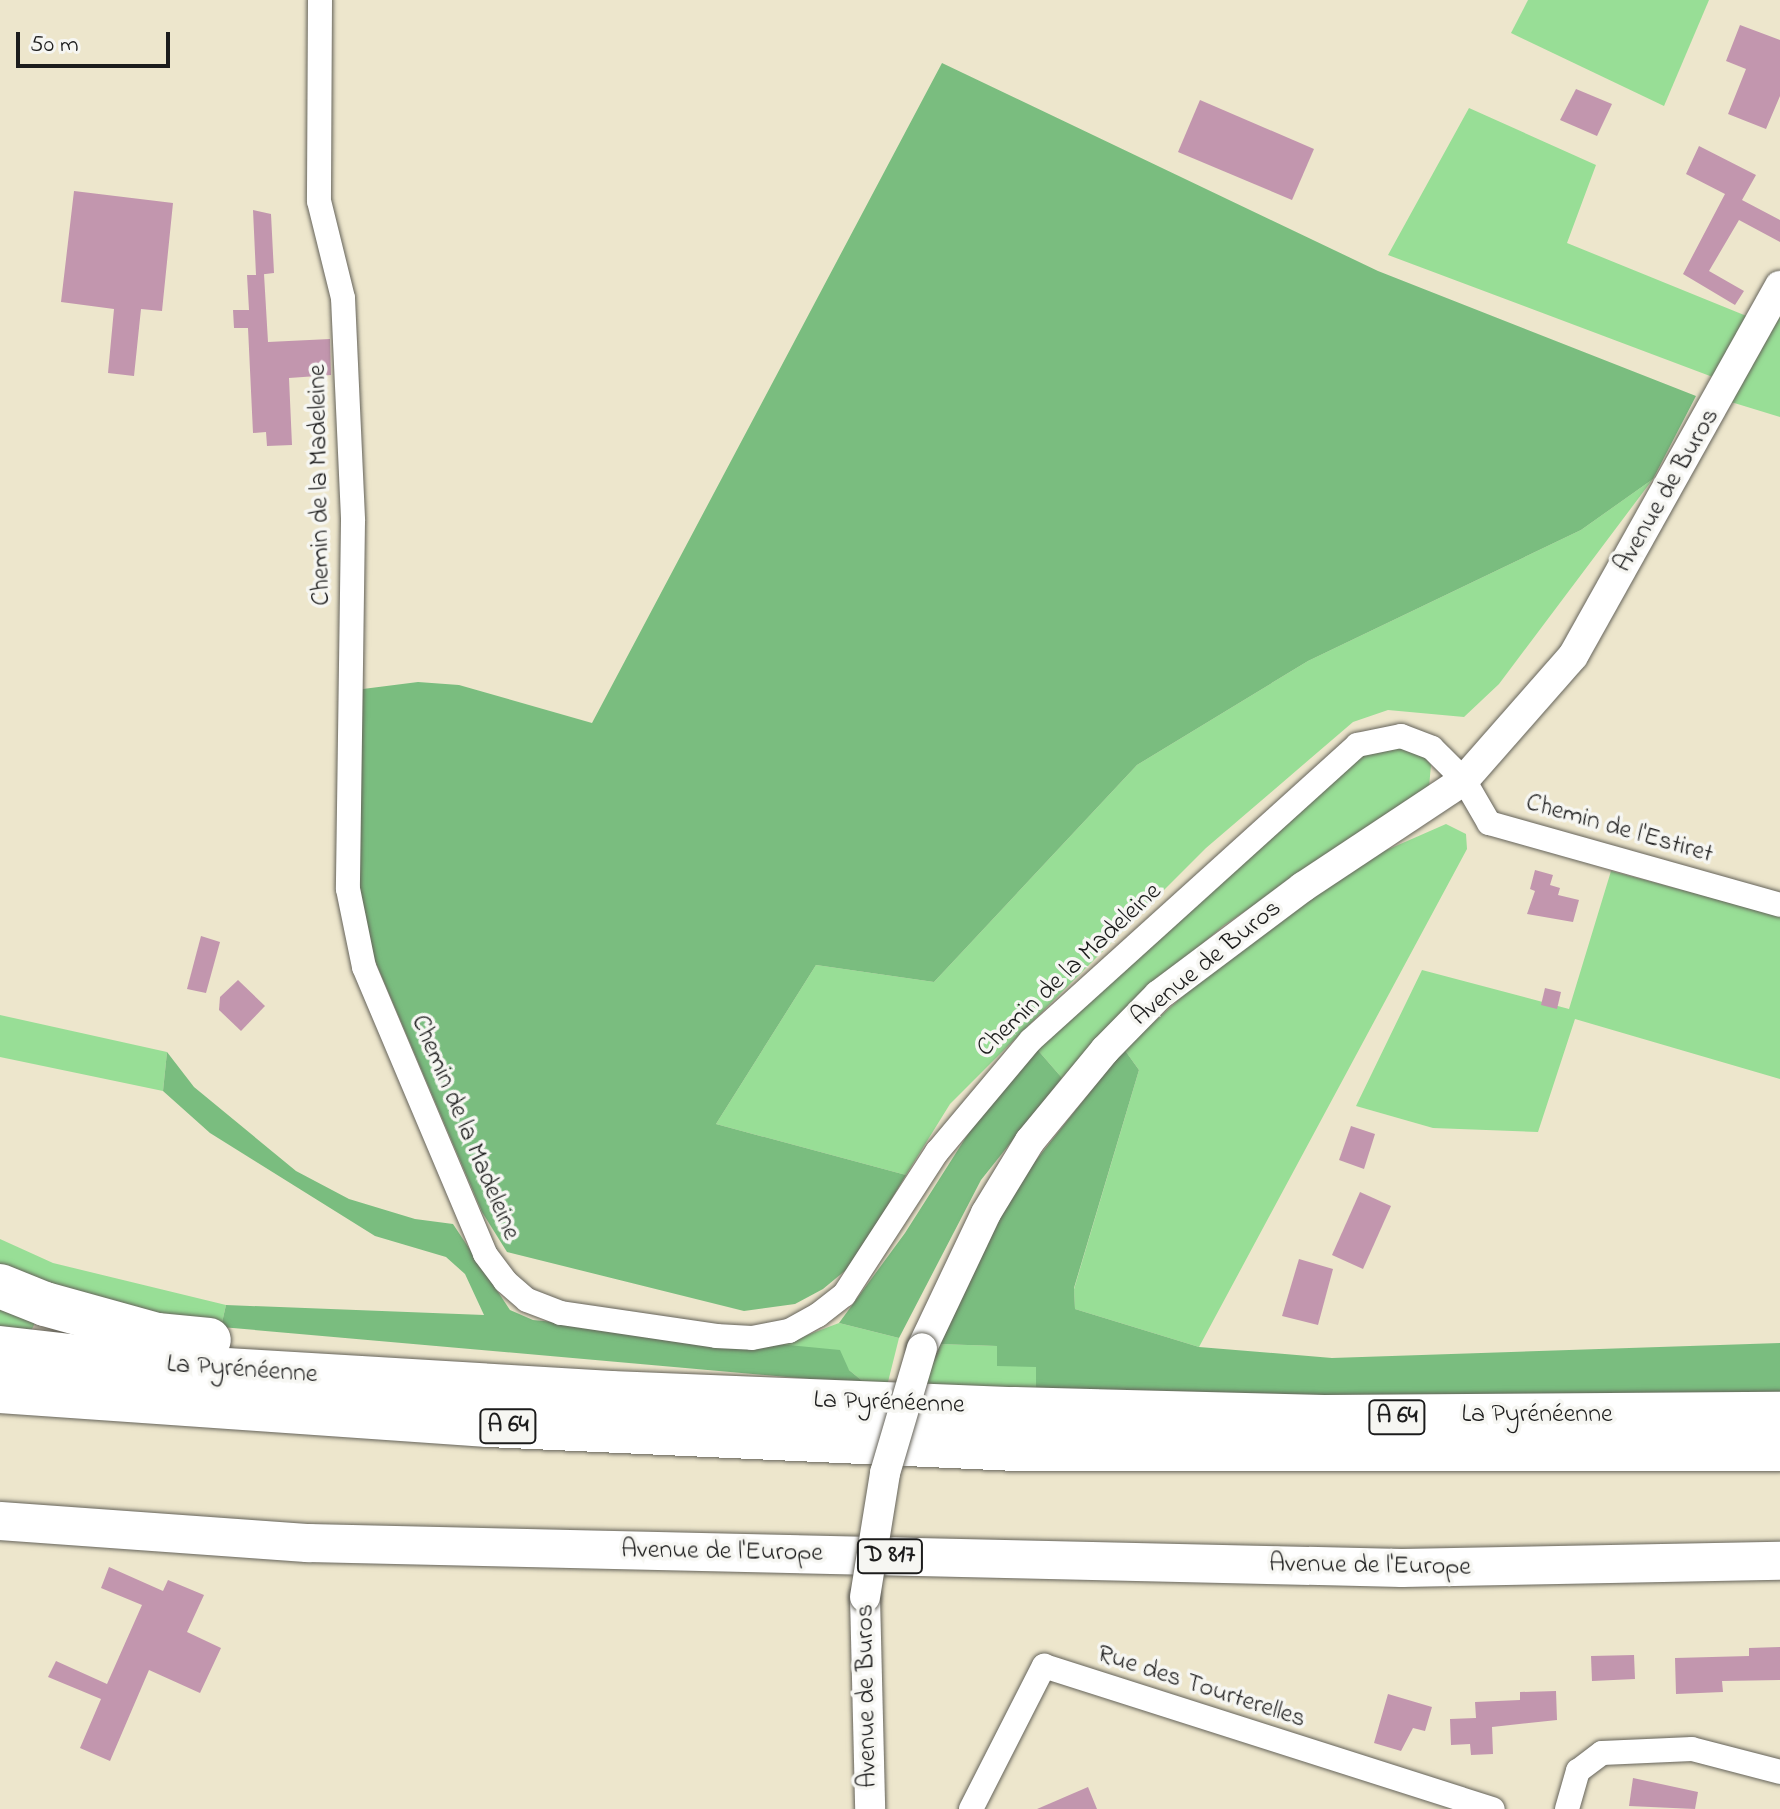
<!DOCTYPE html>
<html>
<head>
<meta charset="utf-8">
<style>
	body { margin:0 }
	#map { position:relative; width:1780px; height:1809px; overflow:hidden; background:#ede6cc; font-family:"Indie Flower",sans-serif }
	div>[style] { position:absolute }
	.green>* { inset:0; background:#98de96 }
	.forest>* { inset:0; background:#7abd7f }
	.building>* { inset:0; background:#c296ae }
	.roads { filter:drop-shadow(0 0 2px #65635a) drop-shadow(0 0 2px #65635a) }
	.minor>* { height:24px; margin:-12px; padding:0 12px; transform-origin:12px; border-radius:12px; background:#fff }
	.tertiary>* { height:30px; margin:-15px; padding:0 15px; transform-origin:15px; border-radius:15px; background:#fff }
	.primary>* { height:38px; margin:-19px; padding:0 19px; transform-origin:19px; border-radius:19px; background:#fff }
	.motorway>* { height:44px; margin:-22px; padding:0 22px; transform-origin:22px; border-radius:22px; background:#fff }
	.bridges { filter:drop-shadow(0 0 2px #65635a) drop-shadow(0 0 2px #65635a) }
	.tertiary-bridge>* { height:30px; margin:-15px; padding:0 15px; transform-origin:15px; border-radius:15px; background:#fff }
	span { translate:-50% -50%; white-space:nowrap; text-align:center; line-height:1.15; -webkit-text-stroke:7px #f6f6f2; paint-order:stroke }
	.shield-label span { padding:2px 6px; background:#f6f6f2; border:2px solid; border-radius:6px; -webkit-text-stroke-width:0 }
	.shield-label { font-size:24px; color:#1c1c1c; font-weight:700 }
	.street-label { font-size:26px; color:#1c1c1c }
	.scale { position:absolute; left:16px; top:32px; width:154px; height:36px; box-sizing:border-box; border:4px solid #1c1c1c; border-top:0; padding-left:10px; font-size:24px; line-height:28px; white-space:nowrap; color:#1c1c1c; -webkit-text-stroke:6px #f6f6f2; paint-order:stroke }
</style>
</head>
<body>
<div id="map">
	<div class="green">
		<div style="clip-path:polygon(1528px 0,1709px 0,1664px 106px,1511px 33px)"></div>
		<div style="clip-path:polygon(1469px 108px,1596px 165px,1567px 243px,1749px 317px,1718px 379px,1388px 255px)"></div>
		<div style="clip-path:polygon(1780px 313px,1780px 417px,1731px 402px)"></div>
		<div style="clip-path:polygon(1653px 479px,1499px 684px,1464px 717px,1388px 710px,1353px 722px,1206px 848px,950px 1104px,906px 1175px,716px 1124px,816px 965px,934px 982px,1137px 765px,1308px 661px,1581px 530px)"></div>
		<div style="clip-path:polygon(1405px 746px,1423px 754px,1431px 765px,1429px 787px,1223px 926px,1117px 1017px,1062px 1078px,1036px 1048px,1363px 751px)"></div>
		<div style="clip-path:polygon(1446px 824px,1466px 834px,1467px 849px,1199px 1347px,1075px 1309px,1074px 1289px,1139px 1070px,1124px 1049px,1232px 952px,1373px 856px)"></div>
		<div style="clip-path:polygon(1611px 871px,1780px 916px,1780px 1079px,1575px 1019px,1538px 1132px,1433px 1128px,1356px 1106px,1422px 970px,1569px 1009px)"></div>
		<div style="clip-path:polygon(0 1015px,167px 1052px,163px 1091px,0 1057px)"></div>
		<div style="clip-path:polygon(0 1239px,53px 1263px,226px 1305px,221px 1327px,153px 1318px,0 1273px)"></div>
		<div style="clip-path:polygon(0 1299px,38px 1317px,29px 1335px,0 1332px)"></div>
		<div style="clip-path:polygon(839px 1323px,899px 1338px,887px 1386px,866px 1384px,849px 1370px,776px 1347px)"></div>
		<div style="clip-path:polygon(938px 1344px,997px 1346px,1036px 1366px,1036px 1390px,924px 1387px)"></div>
	</div>
	<div class="forest">
		<div style="clip-path:polygon(942px 63px,1378px 271px,1696px 396px,1653px 479px,1581px 530px,1308px 661px,1137px 765px,934px 982px,816px 965px,716px 1124px,906px 1175px,852px 1265px,823px 1289px,795px 1304px,744px 1311px,507px 1252px,482px 1212px,373px 956px,353px 872px,355px 690px,418px 682px,459px 685px,592px 723px)"></div>
		<div style="clip-path:polygon(1036px 1048px,1062px 1078px,981px 1180px,899px 1338px,839px 1323px,905px 1233px,989px 1101px)"></div>
		<div style="clip-path:polygon(1124px 1049px,1139px 1070px,1074px 1288px,1075px 1309px,1199px 1347px,1332px 1358px,1780px 1343px,1780px 1393px,1252px 1396px,1036px 1390px,1036px 1367px,997px 1366px,997px 1346px,938px 1344px,1014px 1188px)"></div>
		<div style="clip-path:polygon(167px 1052px,194px 1087px,296px 1171px,349px 1199px,415px 1219px,453px 1224px,510px 1310px,533px 1320px,840px 1350px,849px 1370px,866px 1384px,221px 1327px,226px 1305px,484px 1315px,465px 1274px,446px 1257px,375px 1236px,210px 1133px,163px 1091px)"></div>
	</div>
	<div class="building">
		<div style="clip-path:polygon(1740px 25px,1780px 40px,1780px 96px,1766px 129px,1728px 114px,1746px 69px,1726px 61px)"></div>
		<div style="clip-path:polygon(1576px 89px,1612px 104px,1597px 136px,1560px 120px)"></div>
		<div style="clip-path:polygon(1200px 100px,1314px 149px,1292px 200px,1178px 152px)"></div>
		<div style="clip-path:polygon(1699px 146px,1756px 175px,1742px 200px,1780px 220px,1780px 242px,1739px 220px,1709px 271px,1744px 291px,1735px 305px,1683px 274px,1725px 194px,1686px 174px)"></div>
		<div style="clip-path:polygon(74px 191px,173px 203px,162px 311px,141px 309px,134px 376px,108px 373px,114px 309px,61px 302px)"></div>
		<div style="clip-path:polygon(253px 210px,271px 214px,274px 273px,257px 275px,264px 274px,268px 342px,330px 339px,331px 375px,289px 378px,292px 445px,267px 446px,266px 432px,253px 433px,248px 328px,234px 328px,233px 310px,249px 310px,247px 275px,256px 275px)"></div>
		<div style="clip-path:polygon(1535px 870px,1553px 875px,1550px 885px,1560px 888px,1558px 895px,1579px 900px,1573px 922px,1527px 914px,1535px 891px,1530px 889px)"></div>
		<div style="clip-path:polygon(201px 936px,220px 942px,206px 993px,187px 989px)"></div>
		<div style="clip-path:polygon(238px 980px,265px 1006px,241px 1031px,219px 1010px,220px 997px)"></div>
		<div style="clip-path:polygon(1545px 988px,1561px 992px,1557px 1009px,1541px 1005px)"></div>
		<div style="clip-path:polygon(1351px 1126px,1375px 1134px,1364px 1169px,1339px 1160px)"></div>
		<div style="clip-path:polygon(1360px 1192px,1391px 1206px,1363px 1269px,1332px 1255px)"></div>
		<div style="clip-path:polygon(1299px 1259px,1333px 1269px,1318px 1325px,1282px 1316px)"></div>
		<div style="clip-path:polygon(109px 1567px,163px 1591px,168px 1580px,204px 1595px,187px 1632px,221px 1648px,200px 1693px,149px 1670px,110px 1761px,80px 1748px,101px 1699px,48px 1677px,56px 1661px,107px 1684px,142px 1605px,101px 1588px)"></div>
		<div style="clip-path:polygon(1780px 1647px,1780px 1680px,1722px 1681px,1723px 1692px,1676px 1694px,1675px 1658px,1749px 1656px,1749px 1648px)"></div>
		<div style="clip-path:polygon(1634px 1655px,1635px 1679px,1592px 1681px,1591px 1656px)"></div>
		<div style="clip-path:polygon(1556px 1691px,1557px 1720px,1492px 1727px,1493px 1754px,1471px 1755px,1470px 1744px,1451px 1745px,1450px 1719px,1476px 1718px,1475px 1702px,1520px 1700px,1520px 1692px)"></div>
		<div style="clip-path:polygon(1388px 1694px,1432px 1707px,1425px 1731px,1413px 1728px,1401px 1751px,1374px 1743px)"></div>
		<div style="clip-path:polygon(1633px 1778px,1698px 1792px,1695px 1809px,1629px 1806px)"></div>
		<div style="clip-path:polygon(1088px 1787px,1097px 1809px,1037px 1809px)"></div>
	</div>
	<div class="roads">
		<div class="minor">
			<div style="left:320px;top:0;width:201px;rotate:90.3deg"></div>
			<div style="left:319px;top:201px;width:100px;rotate:76.1deg"></div>
			<div style="left:343px;top:298px;width:223px;rotate:87.4deg"></div>
			<div style="left:353px;top:521px;width:368px;rotate:90.8deg"></div>
			<div style="left:348px;top:889px;width:80px;rotate:78.4deg"></div>
			<div style="left:364px;top:967px;width:311px;rotate:67.1deg"></div>
			<div style="left:485px;top:1254px;width:34px;rotate:53deg"></div>
			<div style="left:505px;top:1281px;width:29px;rotate:41deg"></div>
			<div style="left:527px;top:1300px;width:36px;rotate:21deg"></div>
			<div style="left:561px;top:1313px;width:157px;rotate:8.4deg"></div>
			<div style="left:716px;top:1336px;width:36px;rotate:3deg"></div>
			<div style="left:752px;top:1338px;width:38px;rotate:-11deg"></div>
			<div style="left:789px;top:1331px;width:33px;rotate:-29deg"></div>
			<div style="left:818px;top:1315px;width:33px;rotate:-38deg"></div>
			<div style="left:844px;top:1295px;width:171px;rotate:-57deg"></div>
			<div style="left:937px;top:1152px;width:146px;rotate:-50deg"></div>
			<div style="left:1031px;top:1040px;width:440px;rotate:-42.1deg"></div>
			<div style="left:1357px;top:745px;width:45px;rotate:-11.6deg"></div>
			<div style="left:1401px;top:736px;width:33px;rotate:21deg"></div>
			<div style="left:1432px;top:748px;width:45px;rotate:45deg"></div>
			<div style="left:1464px;top:780px;width:50px;rotate:59.8deg"></div>
			<div style="left:1489px;top:823px;width:302px;rotate:15.7deg"></div>
			<div style="left:971px;top:1809px;width:161px;rotate:-63deg"></div>
			<div style="left:1044px;top:1666px;width:471px;rotate:17.7deg"></div>
			<div style="left:1567px;top:1809px;width:40px;rotate:-74deg"></div>
			<div style="left:1578px;top:1771px;width:30px;rotate:-37deg"></div>
			<div style="left:1602px;top:1753px;width:90px;rotate:-2.5deg"></div>
			<div style="left:1692px;top:1749px;width:91px;rotate:14.6deg"></div>
		</div>
		<div class="tertiary">
			<div style="left:922px;top:1348px;width:149px;rotate:-64.6deg"></div>
			<div style="left:986px;top:1213px;width:84px;rotate:-58.6deg"></div>
			<div style="left:1030px;top:1141px;width:118px;rotate:-50.5deg"></div>
			<div style="left:1105px;top:1050px;width:77px;rotate:-45.5deg"></div>
			<div style="left:1159px;top:995px;width:180px;rotate:-36.9deg"></div>
			<div style="left:1303px;top:887px;width:193px;rotate:-33.6deg"></div>
			<div style="left:1464px;top:780px;width:165px;rotate:-48.7deg"></div>
			<div style="left:1573px;top:656px;width:424px;rotate:-60.8deg"></div>
			<div style="left:865px;top:1597px;width:212px;rotate:88.6deg"></div>
		</div>
		<div class="primary">
			<div style="left:0;top:1521px;width:309px;rotate:4.1deg"></div>
			<div style="left:308px;top:1543px;width:1094px;rotate:1.31deg"></div>
			<div style="left:1402px;top:1568px;width:378px;rotate:-1.1deg"></div>
		</div>
		<div class="motorway">
			<div style="left:0;top:1286px;width:48px;rotate:21.8deg"></div>
			<div style="left:45px;top:1304px;width:116px;rotate:15.5deg"></div>
			<div style="left:157px;top:1335px;width:52px;rotate:5.5deg"></div>
			<div style="left:0;top:1348px;width:160px;rotate:6.5deg"></div>
			<div style="left:159px;top:1366px;width:453px;rotate:3.4deg"></div>
			<div style="left:611px;top:1393px;width:403px;rotate:2.3deg"></div>
			<div style="left:1014px;top:1409px;width:310px;rotate:1.5deg"></div>
			<div style="left:1324px;top:1417px;width:456px;rotate:-0.4deg"></div>
			<div style="left:0;top:1391px;width:489px;rotate:4deg"></div>
			<div style="left:488px;top:1425px;width:530px;rotate:2.6deg"></div>
			<div style="left:1017px;top:1449px;width:763px"></div>
		</div>
	</div>
	<div class="bridges">
		<div class="tertiary-bridge">
			<div style="left:865px;top:1597px;width:126px;rotate:-80.8deg"></div>
			<div style="left:885px;top:1473px;width:130px;rotate:-73.5deg"></div>
		</div>
	</div>
	<div class="shield-label">
		<span style="left:1397px;top:1417px">A 64</span>
		<span style="left:508px;top:1426px">A 64</span>
		<span style="left:890px;top:1556px">D 817</span>
	</div>
	<div class="street-label">
		<span style="left:321px;top:485px;rotate:-91deg">Chemin de la Madeleine</span>
		<span style="left:1668px;top:491px;rotate:-60deg">Avenue de Buros</span>
		<span style="left:1619px;top:830px;rotate:16deg">Chemin de l'Estiret</span>
		<span style="left:1207px;top:964px;rotate:-39deg">Avenue de Buros</span>
		<span style="left:1070px;top:971px;rotate:-43deg">Chemin de la Madeleine</span>
		<span style="left:464px;top:1128px;rotate:67deg">Chemin de la Madeleine</span>
		<span style="left:242px;top:1371px;rotate:4deg">La Pyrénéenne</span>
		<span style="left:889px;top:1404px;rotate:2deg">La Pyrénéenne</span>
		<span style="left:1537px;top:1416px">La Pyrénéenne</span>
		<span style="left:722px;top:1553px;rotate:1deg">Avenue de l'Europe</span>
		<span style="left:1370px;top:1567px;rotate:1deg">Avenue de l'Europe</span>
		<span style="left:1201px;top:1688px;rotate:18deg">Rue des Tourterelles</span>
		<span style="left:868px;top:1696px;rotate:-91deg">Avenue de Buros</span>
	</div>
	<div class="scale">50 m</div>
</div>
</body>
</html>
